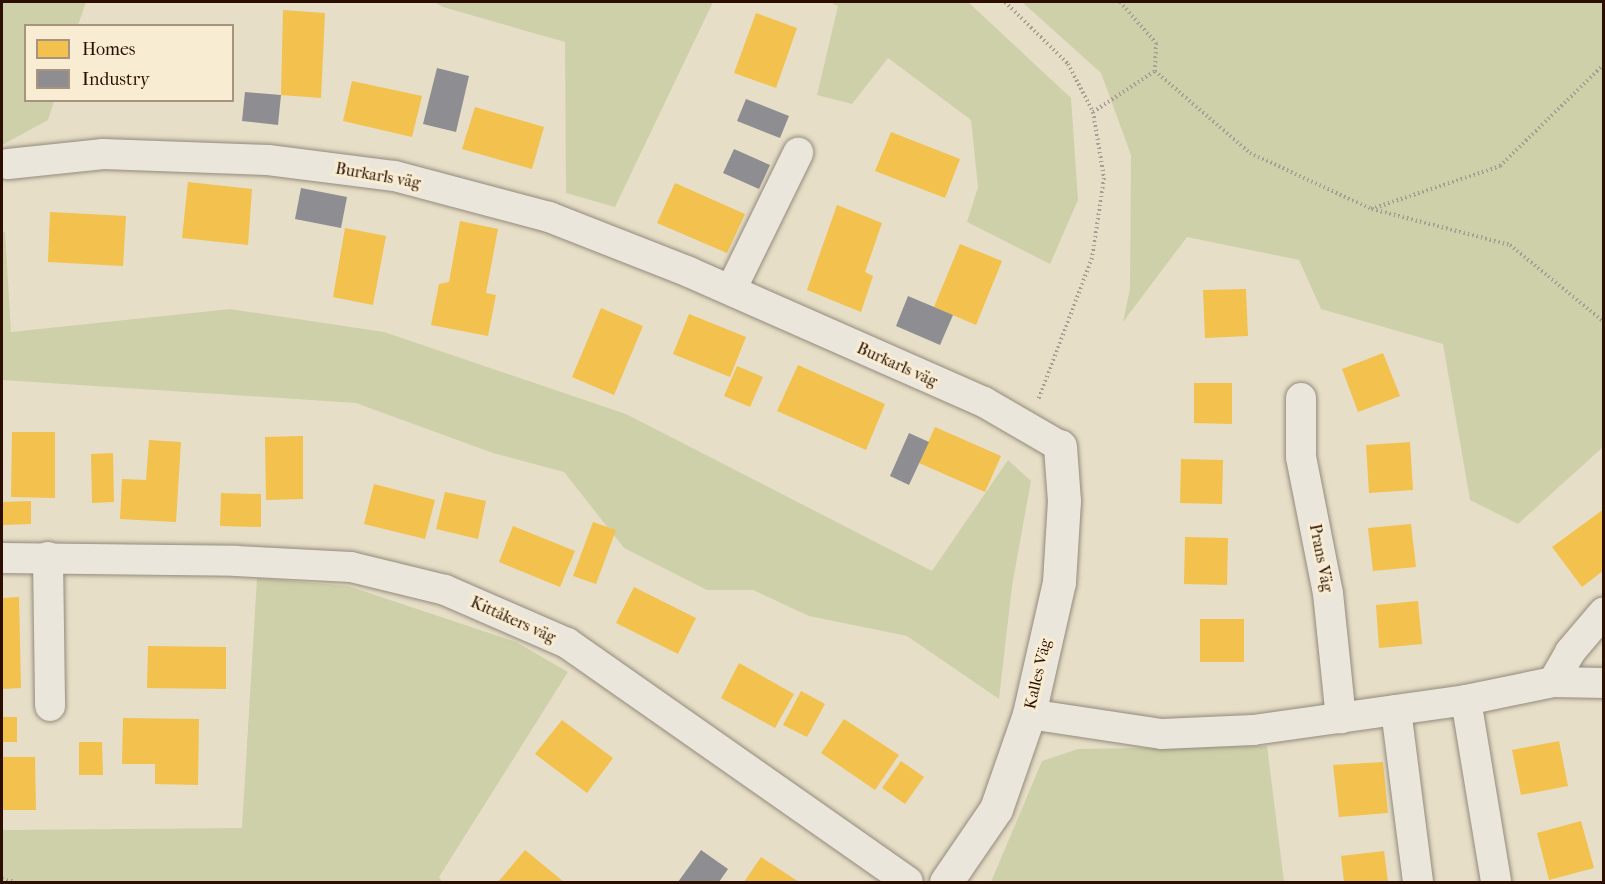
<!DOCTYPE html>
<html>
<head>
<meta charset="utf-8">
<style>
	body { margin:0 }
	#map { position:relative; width:1605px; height:884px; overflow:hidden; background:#e7dec7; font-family:"IM FELL French Canon",serif }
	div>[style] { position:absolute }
	.green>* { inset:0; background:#ced0a9 }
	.homes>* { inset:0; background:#f2c14e }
	.industry>* { inset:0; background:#8d8d92 }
	.path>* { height:4px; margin-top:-2px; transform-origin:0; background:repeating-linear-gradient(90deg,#a59e94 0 1.5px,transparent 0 4.5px) }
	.roads { filter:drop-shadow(0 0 2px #938a7b) drop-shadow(0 0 2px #938a7b) }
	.street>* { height:30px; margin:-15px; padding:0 15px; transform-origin:15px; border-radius:15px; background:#ebe6db }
	.secondary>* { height:33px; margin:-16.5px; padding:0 16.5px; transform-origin:16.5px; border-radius:16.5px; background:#ebe6db }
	span { translate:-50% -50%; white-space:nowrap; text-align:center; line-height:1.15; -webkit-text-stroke:6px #f8edd2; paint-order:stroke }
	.street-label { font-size:16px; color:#2b0e00 }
	.frame { position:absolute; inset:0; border:3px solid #2b0e00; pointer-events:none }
	.legend { position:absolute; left:24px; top:24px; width:210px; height:78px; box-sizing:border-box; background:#f8edd2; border:2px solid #a6947e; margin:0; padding:8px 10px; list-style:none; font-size:18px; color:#2b0e00 }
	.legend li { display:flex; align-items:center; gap:12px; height:30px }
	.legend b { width:30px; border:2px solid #a6947e }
</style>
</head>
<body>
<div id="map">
	<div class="green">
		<div style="clip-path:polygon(2px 2px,86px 2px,78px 25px,26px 26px,26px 100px,54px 101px,48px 120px,2px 145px)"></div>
		<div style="clip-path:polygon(435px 2px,713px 2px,615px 207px,566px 193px,565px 42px,443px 7px)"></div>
		<div style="clip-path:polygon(830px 2px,968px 2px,1071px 98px,1078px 200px,1050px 264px,967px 222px,978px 187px,971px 120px,888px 58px,852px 104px,817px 95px,838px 6px)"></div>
		<div style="clip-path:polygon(1022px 2px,1603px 2px,1603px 447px,1518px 524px,1470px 500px,1443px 344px,1321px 309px,1299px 260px,1187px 237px,1123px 322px,1130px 289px,1131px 155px,1101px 73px)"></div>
		<div style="clip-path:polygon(2px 231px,5px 232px,11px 332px,230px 309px,384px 332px,626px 414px,932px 571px,1008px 460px,1031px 481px,1012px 586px,999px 699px,907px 636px,809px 616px,753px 590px,707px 590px,624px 548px,564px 472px,493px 453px,356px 403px,2px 380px)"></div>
		<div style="clip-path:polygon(257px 578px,348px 586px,516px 642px,568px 672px,439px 877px,442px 882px,2px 882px,2px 830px,242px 828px)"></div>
		<div style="clip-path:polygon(1267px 746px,1284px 882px,991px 882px,1042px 761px,1078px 749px)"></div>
	</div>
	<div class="homes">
		<div style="clip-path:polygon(283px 10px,325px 13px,321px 98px,281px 95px)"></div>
		<div style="clip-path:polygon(756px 13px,797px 28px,776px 88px,734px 73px)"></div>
		<div style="clip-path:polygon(352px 81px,422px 96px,412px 137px,343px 121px)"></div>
		<div style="clip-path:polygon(475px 107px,544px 127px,532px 169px,462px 149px)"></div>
		<div style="clip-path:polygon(891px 132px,960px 159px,945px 198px,875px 171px)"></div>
		<div style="clip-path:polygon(188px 182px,252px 189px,248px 245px,182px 238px)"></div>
		<div style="clip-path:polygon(675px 183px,745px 214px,727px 253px,657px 223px)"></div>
		<div style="clip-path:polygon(837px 205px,882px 223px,865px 272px,873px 276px,861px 312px,807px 290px)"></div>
		<div style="clip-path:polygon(50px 212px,126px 216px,123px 266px,48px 262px)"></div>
		<div style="clip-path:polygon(460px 221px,498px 229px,486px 293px,496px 295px,488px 336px,431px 325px,439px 284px,449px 282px)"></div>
		<div style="clip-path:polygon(345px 228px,386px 236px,373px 305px,333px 297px)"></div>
		<div style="clip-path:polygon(960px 244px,1002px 261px,976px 325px,934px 307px)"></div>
		<div style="clip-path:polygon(1246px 289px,1248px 336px,1205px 338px,1203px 290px)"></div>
		<div style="clip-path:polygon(601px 308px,643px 326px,614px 395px,572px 377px)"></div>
		<div style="clip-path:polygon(689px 314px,746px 337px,730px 377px,673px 354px)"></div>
		<div style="clip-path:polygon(1383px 353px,1400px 396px,1358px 412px,1342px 369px)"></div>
		<div style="clip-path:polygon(798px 365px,885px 404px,866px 450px,777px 411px)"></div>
		<div style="clip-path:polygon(737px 366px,763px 377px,750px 407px,724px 396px)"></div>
		<div style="clip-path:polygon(1194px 383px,1232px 383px,1232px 424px,1194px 423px)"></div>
		<div style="clip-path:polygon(935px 427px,1001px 456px,985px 492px,919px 463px)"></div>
		<div style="clip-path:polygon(12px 432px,55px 432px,55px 498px,11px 497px)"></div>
		<div style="clip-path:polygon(303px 436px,303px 499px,266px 500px,265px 437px)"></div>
		<div style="clip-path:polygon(149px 440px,181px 442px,176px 522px,120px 519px,122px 479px,146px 480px)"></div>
		<div style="clip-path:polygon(1410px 442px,1413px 490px,1369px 493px,1366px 445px)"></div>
		<div style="clip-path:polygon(113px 453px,114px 502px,92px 503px,91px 454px)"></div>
		<div style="clip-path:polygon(1181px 459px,1223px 460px,1222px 504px,1180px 503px)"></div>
		<div style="clip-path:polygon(374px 484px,435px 500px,425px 539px,364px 524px)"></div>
		<div style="clip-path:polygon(445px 492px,486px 501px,478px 539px,436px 529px)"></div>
		<div style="clip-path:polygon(221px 493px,261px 494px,261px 527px,220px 526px)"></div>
		<div style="clip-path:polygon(31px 501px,31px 524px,2px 525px,2px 502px)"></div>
		<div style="clip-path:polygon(1604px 509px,1604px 570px,1582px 587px,1552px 547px)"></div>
		<div style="clip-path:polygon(593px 522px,616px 530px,596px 584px,573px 576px)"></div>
		<div style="clip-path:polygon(1411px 524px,1416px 567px,1373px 571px,1368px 528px)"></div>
		<div style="clip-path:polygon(513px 526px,575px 551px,560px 587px,499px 562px)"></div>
		<div style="clip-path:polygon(1185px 537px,1228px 538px,1227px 585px,1184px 584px)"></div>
		<div style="clip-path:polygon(634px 587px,696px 618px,678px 654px,616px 623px)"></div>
		<div style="clip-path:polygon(19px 597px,21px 688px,2px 689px,2px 598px)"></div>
		<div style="clip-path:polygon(1418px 601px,1422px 644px,1379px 648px,1376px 605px)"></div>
		<div style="clip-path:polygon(1200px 619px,1244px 619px,1244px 662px,1200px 662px)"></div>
		<div style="clip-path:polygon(148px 646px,226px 647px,226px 689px,147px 688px)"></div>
		<div style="clip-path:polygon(739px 663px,794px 694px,775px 728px,721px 698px)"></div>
		<div style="clip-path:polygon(801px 691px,825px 704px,807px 737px,783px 725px)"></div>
		<div style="clip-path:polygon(2px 717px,17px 717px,17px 742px,2px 742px)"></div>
		<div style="clip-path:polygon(123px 718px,199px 719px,198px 785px,155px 784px,155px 764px,122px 764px)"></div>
		<div style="clip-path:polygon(844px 719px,899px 755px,875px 790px,821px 753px)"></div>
		<div style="clip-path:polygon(562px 720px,613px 758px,587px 793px,535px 754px)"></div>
		<div style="clip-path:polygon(1559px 741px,1568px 786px,1521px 795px,1512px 750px)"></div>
		<div style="clip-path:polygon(79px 742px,102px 742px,103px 775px,79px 775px)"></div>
		<div style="clip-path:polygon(2px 757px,35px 757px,36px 810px,2px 810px)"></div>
		<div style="clip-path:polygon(901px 761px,924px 777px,905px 804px,882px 788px)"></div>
		<div style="clip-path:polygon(1383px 762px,1388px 813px,1339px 817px,1333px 765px)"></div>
		<div style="clip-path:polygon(1581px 821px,1594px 868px,1549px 880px,1537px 833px)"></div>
		<div style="clip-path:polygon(525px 850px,564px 882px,498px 882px)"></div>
		<div style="clip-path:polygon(1384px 851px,1388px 882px,1344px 882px,1341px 856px)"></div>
		<div style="clip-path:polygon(761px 857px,799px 882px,744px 882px)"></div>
	</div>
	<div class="industry">
		<div style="clip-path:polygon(437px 68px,469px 76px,456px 132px,423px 124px)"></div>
		<div style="clip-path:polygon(245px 92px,281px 95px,278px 125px,242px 121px)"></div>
		<div style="clip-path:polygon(746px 99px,789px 116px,780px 138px,737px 121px)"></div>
		<div style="clip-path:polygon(734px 149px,770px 165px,759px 189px,723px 173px)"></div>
		<div style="clip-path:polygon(301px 188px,347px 197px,341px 228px,295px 219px)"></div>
		<div style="clip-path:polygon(908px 296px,953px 315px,940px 345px,896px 326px)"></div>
		<div style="clip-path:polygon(909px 433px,929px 442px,909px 485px,890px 476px)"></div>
		<div style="clip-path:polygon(701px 850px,728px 869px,719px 882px,678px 882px)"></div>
	</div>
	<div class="path">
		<div style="left:1005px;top:2px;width:88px;rotate:44.5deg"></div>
		<div style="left:1068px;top:64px;width:54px;rotate:62.5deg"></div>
		<div style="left:1093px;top:112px;width:67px;rotate:80.5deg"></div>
		<div style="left:1104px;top:178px;width:81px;rotate:98.5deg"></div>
		<div style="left:1092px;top:258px;width:152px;rotate:110.8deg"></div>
		<div style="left:1120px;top:2px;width:55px;rotate:48.7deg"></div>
		<div style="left:1156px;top:43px;width:28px;rotate:92deg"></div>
		<div style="left:1093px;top:112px;width:74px;rotate:-33.5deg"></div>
		<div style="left:1155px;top:71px;width:125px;rotate:40.8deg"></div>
		<div style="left:1250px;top:153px;width:133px;rotate:24.8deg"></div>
		<div style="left:1371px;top:209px;width:136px;rotate:-18.4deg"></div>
		<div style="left:1500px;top:166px;width:146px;rotate:-44.4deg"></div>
		<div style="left:1372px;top:209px;width:143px;rotate:14.6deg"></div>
		<div style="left:1510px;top:245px;width:122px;rotate:39.3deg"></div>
		<div style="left:2px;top:879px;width:13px;rotate:13deg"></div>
	</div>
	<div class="roads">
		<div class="street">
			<div style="left:8px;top:164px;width:96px;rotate:-6deg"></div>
			<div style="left:103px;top:154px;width:165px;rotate:2.1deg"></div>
			<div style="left:268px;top:160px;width:128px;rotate:7.2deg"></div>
			<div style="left:395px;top:176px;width:159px;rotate:14.9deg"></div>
			<div style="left:549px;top:217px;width:150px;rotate:21.4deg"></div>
			<div style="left:689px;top:272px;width:322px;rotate:23.8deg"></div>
			<div style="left:984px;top:402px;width:88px;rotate:30.1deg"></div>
			<div style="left:731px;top:290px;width:153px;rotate:-63.9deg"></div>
			<div style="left:1301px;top:398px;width:59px;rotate:90deg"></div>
			<div style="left:1301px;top:457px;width:139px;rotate:78.8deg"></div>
			<div style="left:1328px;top:593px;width:126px;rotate:84.1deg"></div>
			<div style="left:48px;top:557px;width:149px;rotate:89.2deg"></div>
			<div style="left:2px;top:558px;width:234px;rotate:0.7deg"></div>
			<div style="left:236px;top:561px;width:115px;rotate:3deg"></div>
			<div style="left:351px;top:567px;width:97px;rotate:13.7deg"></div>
			<div style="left:445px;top:590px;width:133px;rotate:23.5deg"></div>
			<div style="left:567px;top:643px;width:416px;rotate:35deg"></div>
			<div style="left:1553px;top:682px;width:34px;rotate:-60deg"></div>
			<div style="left:1570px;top:652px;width:52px;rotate:-49.6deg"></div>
			<div style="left:1466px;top:700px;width:184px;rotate:80.6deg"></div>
			<div style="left:1396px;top:710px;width:173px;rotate:82.7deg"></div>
			<div style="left:1029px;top:714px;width:134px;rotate:8.6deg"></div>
			<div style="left:1162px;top:734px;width:91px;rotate:-2.5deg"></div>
			<div style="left:1253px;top:730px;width:215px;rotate:-8deg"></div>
			<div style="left:1466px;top:700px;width:89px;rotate:-11.7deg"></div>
			<div style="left:1553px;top:682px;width:51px;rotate:1.1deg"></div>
		</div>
		<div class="secondary">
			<div style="left:946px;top:882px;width:88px;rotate:-55.6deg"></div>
			<div style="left:996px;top:809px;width:101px;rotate:-70.8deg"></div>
			<div style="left:1029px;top:714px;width:135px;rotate:-77.2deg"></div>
			<div style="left:1059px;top:582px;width:81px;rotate:-86.5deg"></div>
			<div style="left:1064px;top:501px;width:55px;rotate:-94.2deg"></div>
		</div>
	</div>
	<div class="street-label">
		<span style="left:378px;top:176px;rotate:10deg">Burkarls väg</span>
		<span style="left:897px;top:365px;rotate:24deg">Burkarls väg</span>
		<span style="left:1321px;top:558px;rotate:79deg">Prans Väg</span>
		<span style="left:513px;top:620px;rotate:24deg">Kittåkers väg</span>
		<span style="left:1038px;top:674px;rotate:-77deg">Kalles Väg</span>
	</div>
	<div class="frame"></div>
	<ul class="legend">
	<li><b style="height:16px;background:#f2c14e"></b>Homes</li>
	<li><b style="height:16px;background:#8d8d92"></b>Industry</li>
	</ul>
</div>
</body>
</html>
